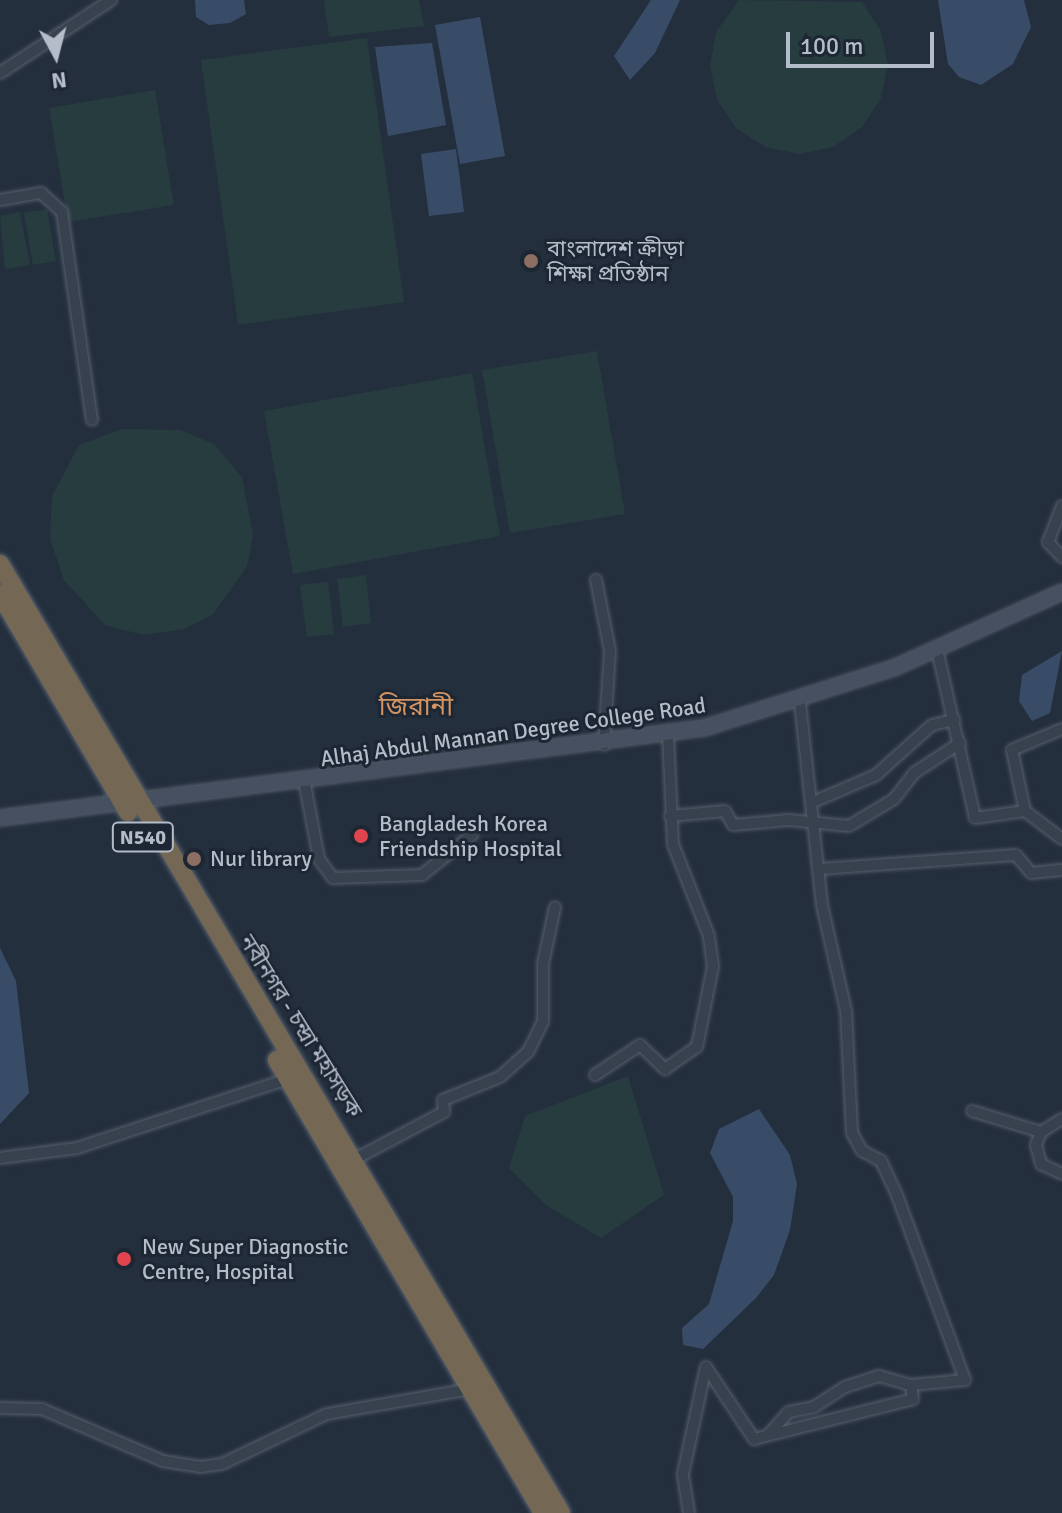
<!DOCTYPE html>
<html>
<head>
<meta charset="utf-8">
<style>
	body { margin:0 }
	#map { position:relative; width:1062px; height:1513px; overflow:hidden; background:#242f3e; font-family:Signika,"Noto Sans Bengali",sans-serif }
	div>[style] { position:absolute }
	.green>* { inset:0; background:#263c3f }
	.water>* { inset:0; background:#394c67 }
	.roads { filter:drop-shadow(0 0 2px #565f6c) drop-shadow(0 0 2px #565f6c) }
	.street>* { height:10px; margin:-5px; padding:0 5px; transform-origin:5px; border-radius:5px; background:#38414e }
	.secondary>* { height:14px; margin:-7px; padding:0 7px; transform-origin:7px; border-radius:7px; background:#465061 }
	.highway>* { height:18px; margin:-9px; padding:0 9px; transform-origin:9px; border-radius:9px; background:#746855 }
	.dots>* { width:22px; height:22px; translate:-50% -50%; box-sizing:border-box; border:4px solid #1d2633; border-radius:50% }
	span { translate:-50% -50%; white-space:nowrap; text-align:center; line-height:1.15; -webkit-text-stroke:6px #1d2633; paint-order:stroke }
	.shield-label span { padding:2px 6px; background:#1d2633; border:2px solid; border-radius:6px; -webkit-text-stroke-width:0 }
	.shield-label { font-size:20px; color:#b4bcc9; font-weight:700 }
	.poi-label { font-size:22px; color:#b4bcc9 }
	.left { translate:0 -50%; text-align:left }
	.street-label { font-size:22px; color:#b4bcc9 }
	.quarter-label { font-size:26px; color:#d59563 }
	.north { position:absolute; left:16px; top:16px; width:80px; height:80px; -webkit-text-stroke:6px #1d2633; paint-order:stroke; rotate:173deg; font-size:22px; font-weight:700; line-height:32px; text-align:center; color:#b4bcc9 }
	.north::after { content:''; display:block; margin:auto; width:28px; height:36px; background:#b4bcc9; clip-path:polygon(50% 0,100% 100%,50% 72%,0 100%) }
	.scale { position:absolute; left:786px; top:32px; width:148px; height:36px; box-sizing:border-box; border:4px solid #b4bcc9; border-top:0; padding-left:10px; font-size:24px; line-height:28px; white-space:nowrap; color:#b4bcc9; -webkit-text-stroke:6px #1d2633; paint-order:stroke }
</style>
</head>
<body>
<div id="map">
	<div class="green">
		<div style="clip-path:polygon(324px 0,419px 0,424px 26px,329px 37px)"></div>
		<div style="clip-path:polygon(739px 0,862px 2px,881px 31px,888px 64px,881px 98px,862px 127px,833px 147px,799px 154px,765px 147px,736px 128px,717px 100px,710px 66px,716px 32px)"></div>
		<div style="clip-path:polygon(367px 38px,404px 302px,238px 325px,201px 60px)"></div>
		<div style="clip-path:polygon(155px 90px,174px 205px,68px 222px,49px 108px)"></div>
		<div style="clip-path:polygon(47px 209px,56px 261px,33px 265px,24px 213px)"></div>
		<div style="clip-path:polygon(20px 212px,30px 265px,5px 269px,0 216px)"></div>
		<div style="clip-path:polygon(597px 351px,625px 514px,510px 533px,482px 370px)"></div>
		<div style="clip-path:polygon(472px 373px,500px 536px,293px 574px,264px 411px)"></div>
		<div style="clip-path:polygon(122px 429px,180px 430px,214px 444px,242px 477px,253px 534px,247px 567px,213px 614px,185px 629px,143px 635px,105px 625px,64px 580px,50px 539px,52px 496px,79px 445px)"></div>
		<div style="clip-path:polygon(366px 575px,371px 623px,343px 627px,337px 579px)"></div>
		<div style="clip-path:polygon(328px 582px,334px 634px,307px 637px,300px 585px)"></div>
		<div style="clip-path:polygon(628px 1076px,664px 1195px,601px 1238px,546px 1205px,509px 1168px,525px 1116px)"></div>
	</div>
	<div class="water">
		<div style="clip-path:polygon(244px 0,246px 14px,230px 23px,209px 25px,196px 17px,195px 0)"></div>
		<div style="clip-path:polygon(651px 0,680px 0,655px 53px,630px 80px,614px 56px)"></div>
		<div style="clip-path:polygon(938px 0,1024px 0,1031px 27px,1013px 64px,981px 85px,959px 77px,948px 64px)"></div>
		<div style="clip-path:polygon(480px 17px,505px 156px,460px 164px,435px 25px)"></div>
		<div style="clip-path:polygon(432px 43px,446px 125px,388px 136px,375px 47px)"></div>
		<div style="clip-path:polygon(456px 149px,464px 212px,429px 216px,421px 154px)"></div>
		<div style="clip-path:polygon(1062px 651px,1050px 713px,1032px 721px,1019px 701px,1022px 675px)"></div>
		<div style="clip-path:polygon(0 948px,16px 981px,29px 1093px,0 1124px)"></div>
		<div style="clip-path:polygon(759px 1109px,790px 1155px,797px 1184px,790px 1230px,774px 1275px,756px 1298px,703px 1349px,683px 1345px,682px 1328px,709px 1304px,733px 1221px,733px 1197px,710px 1153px,719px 1129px)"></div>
	</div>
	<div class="roads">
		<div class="street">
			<div style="left:0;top:73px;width:133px;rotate:-33.3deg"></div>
			<div style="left:0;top:200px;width:42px;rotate:-9.7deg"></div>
			<div style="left:41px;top:193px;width:28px;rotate:42deg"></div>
			<div style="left:62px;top:212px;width:210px;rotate:81.8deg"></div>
			<div style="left:1062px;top:506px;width:39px;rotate:111deg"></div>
			<div style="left:1048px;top:542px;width:21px;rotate:47deg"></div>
			<div style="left:596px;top:580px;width:72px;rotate:78.8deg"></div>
			<div style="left:610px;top:651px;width:94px;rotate:93.7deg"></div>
			<div style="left:937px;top:649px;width:173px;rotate:77.3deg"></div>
			<div style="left:975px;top:818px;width:50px;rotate:-8deg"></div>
			<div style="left:1062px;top:729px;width:54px;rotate:157.2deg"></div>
			<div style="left:1012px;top:750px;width:62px;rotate:78deg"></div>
			<div style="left:1025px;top:811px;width:46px;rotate:37.1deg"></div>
			<div style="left:305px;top:785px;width:75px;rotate:79.3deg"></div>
			<div style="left:319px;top:859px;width:24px;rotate:54deg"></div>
			<div style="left:333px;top:878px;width:89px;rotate:-1.9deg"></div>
			<div style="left:422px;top:875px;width:65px;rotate:-38.8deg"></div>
			<div style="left:813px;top:802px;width:69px;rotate:-23.2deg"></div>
			<div style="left:876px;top:775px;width:75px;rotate:-41.8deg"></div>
			<div style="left:932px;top:725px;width:23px;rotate:-13deg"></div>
			<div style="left:670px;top:816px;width:55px;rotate:-5.2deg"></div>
			<div style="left:725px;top:811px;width:16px;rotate:60deg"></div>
			<div style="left:733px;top:825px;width:56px;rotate:-5.1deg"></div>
			<div style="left:789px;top:820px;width:60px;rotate:5.7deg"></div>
			<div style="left:849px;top:826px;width:52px;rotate:-31deg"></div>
			<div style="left:894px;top:799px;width:33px;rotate:-52deg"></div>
			<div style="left:914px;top:773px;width:55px;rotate:-33.1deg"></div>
			<div style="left:819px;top:869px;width:197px;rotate:-4.1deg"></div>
			<div style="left:1016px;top:855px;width:23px;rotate:50deg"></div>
			<div style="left:1031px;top:873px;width:31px;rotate:-6deg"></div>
			<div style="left:595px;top:1075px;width:54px;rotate:-33.7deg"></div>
			<div style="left:640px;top:1045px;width:35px;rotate:44deg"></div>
			<div style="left:665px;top:1069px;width:39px;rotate:-35deg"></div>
			<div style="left:697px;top:1047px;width:83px;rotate:-78.8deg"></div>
			<div style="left:713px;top:966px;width:30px;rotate:-98deg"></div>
			<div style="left:709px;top:936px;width:99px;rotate:-111.4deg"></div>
			<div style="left:673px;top:844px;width:110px;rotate:-92.6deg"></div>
			<div style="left:972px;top:1111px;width:72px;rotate:16.9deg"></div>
			<div style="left:1062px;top:1119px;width:25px;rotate:148deg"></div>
			<div style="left:1041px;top:1132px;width:14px;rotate:111deg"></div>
			<div style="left:1036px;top:1145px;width:20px;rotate:75deg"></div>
			<div style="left:1041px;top:1164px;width:23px;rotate:25deg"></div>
			<div style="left:0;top:1158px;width:78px;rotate:-7.4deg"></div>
			<div style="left:77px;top:1148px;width:225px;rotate:-18.1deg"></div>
			<div style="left:355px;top:1159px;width:101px;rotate:-27.8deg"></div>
			<div style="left:444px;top:1112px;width:12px;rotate:-95deg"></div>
			<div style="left:443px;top:1100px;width:61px;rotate:-22deg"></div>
			<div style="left:500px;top:1077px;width:38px;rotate:-42deg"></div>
			<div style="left:528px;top:1052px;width:34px;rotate:-64deg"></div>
			<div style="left:543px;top:1021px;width:57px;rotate:-90deg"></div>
			<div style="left:543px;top:964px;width:58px;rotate:-78.1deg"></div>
			<div style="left:0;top:1408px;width:42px;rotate:1.4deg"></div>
			<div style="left:42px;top:1409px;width:132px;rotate:23.3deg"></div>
			<div style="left:163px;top:1461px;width:37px;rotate:9deg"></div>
			<div style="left:200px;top:1467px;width:22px;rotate:-8deg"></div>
			<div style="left:222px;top:1464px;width:116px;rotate:-25.5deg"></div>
			<div style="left:327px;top:1414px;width:145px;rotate:-9.9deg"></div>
			<div style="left:768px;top:1435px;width:31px;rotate:-48deg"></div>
			<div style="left:789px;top:1412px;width:25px;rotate:-11deg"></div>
			<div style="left:814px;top:1407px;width:37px;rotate:-33deg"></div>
			<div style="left:845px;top:1387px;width:36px;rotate:-18deg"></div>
			<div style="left:879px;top:1376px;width:33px;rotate:16deg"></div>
			<div style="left:689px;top:1513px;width:39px;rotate:-99deg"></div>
			<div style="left:683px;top:1474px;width:109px;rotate:-77.9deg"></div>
			<div style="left:706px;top:1367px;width:87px;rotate:56.3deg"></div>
			<div style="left:754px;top:1439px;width:164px;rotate:-14.1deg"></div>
			<div style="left:913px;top:1399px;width:14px;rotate:-98deg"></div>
			<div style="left:911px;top:1385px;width:54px;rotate:-5.3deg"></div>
			<div style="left:965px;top:1380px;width:197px;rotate:-110.2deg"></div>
			<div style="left:897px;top:1195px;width:38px;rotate:-115deg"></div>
			<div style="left:881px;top:1161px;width:21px;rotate:-152deg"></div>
			<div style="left:862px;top:1151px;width:21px;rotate:-119deg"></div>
			<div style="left:852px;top:1133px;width:122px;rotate:-92.8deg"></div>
			<div style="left:846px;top:1011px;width:109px;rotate:-102.8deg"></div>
			<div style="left:822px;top:905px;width:203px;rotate:-96.2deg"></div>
		</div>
		<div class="secondary">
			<div style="left:0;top:818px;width:710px;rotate:-7.29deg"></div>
			<div style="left:704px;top:728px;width:201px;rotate:-17.6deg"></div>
			<div style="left:896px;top:667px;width:182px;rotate:-24.3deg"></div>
		</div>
		<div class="highway">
			<div style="left:0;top:564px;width:1102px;rotate:59.41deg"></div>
			<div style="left:0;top:594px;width:253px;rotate:59.6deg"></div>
			<div style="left:277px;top:1060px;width:525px;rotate:59.58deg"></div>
		</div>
	</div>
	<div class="dots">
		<div style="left:531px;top:261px;background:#8d6e63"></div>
		<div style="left:361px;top:836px;background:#e0444e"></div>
		<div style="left:194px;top:859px;background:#8d6e63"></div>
		<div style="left:124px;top:1259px;background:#e0444e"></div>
	</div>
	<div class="shield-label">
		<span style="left:143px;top:837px">N540</span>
	</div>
	<div class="poi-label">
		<span class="left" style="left:547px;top:261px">বাংলাদেশ ক্রীড়া<br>শিক্ষা প্রতিষ্ঠান</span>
		<span class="left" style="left:379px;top:836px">Bangladesh Korea<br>Friendship Hospital</span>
		<span class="left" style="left:210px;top:859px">Nur library</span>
		<span class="left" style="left:142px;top:1259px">New Super Diagnostic<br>Centre, Hospital</span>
	</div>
	<div class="street-label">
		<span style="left:513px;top:732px;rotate:-8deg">Alhaj Abdul Mannan Degree College Road</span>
		<span style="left:301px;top:1026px;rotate:58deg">নবীনগর - চন্দ্রা মহাসড়ক</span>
	</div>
	<div class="quarter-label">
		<span style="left:416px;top:708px">জিরানী</span>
	</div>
	<div class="north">N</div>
	<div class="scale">100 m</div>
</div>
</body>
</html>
